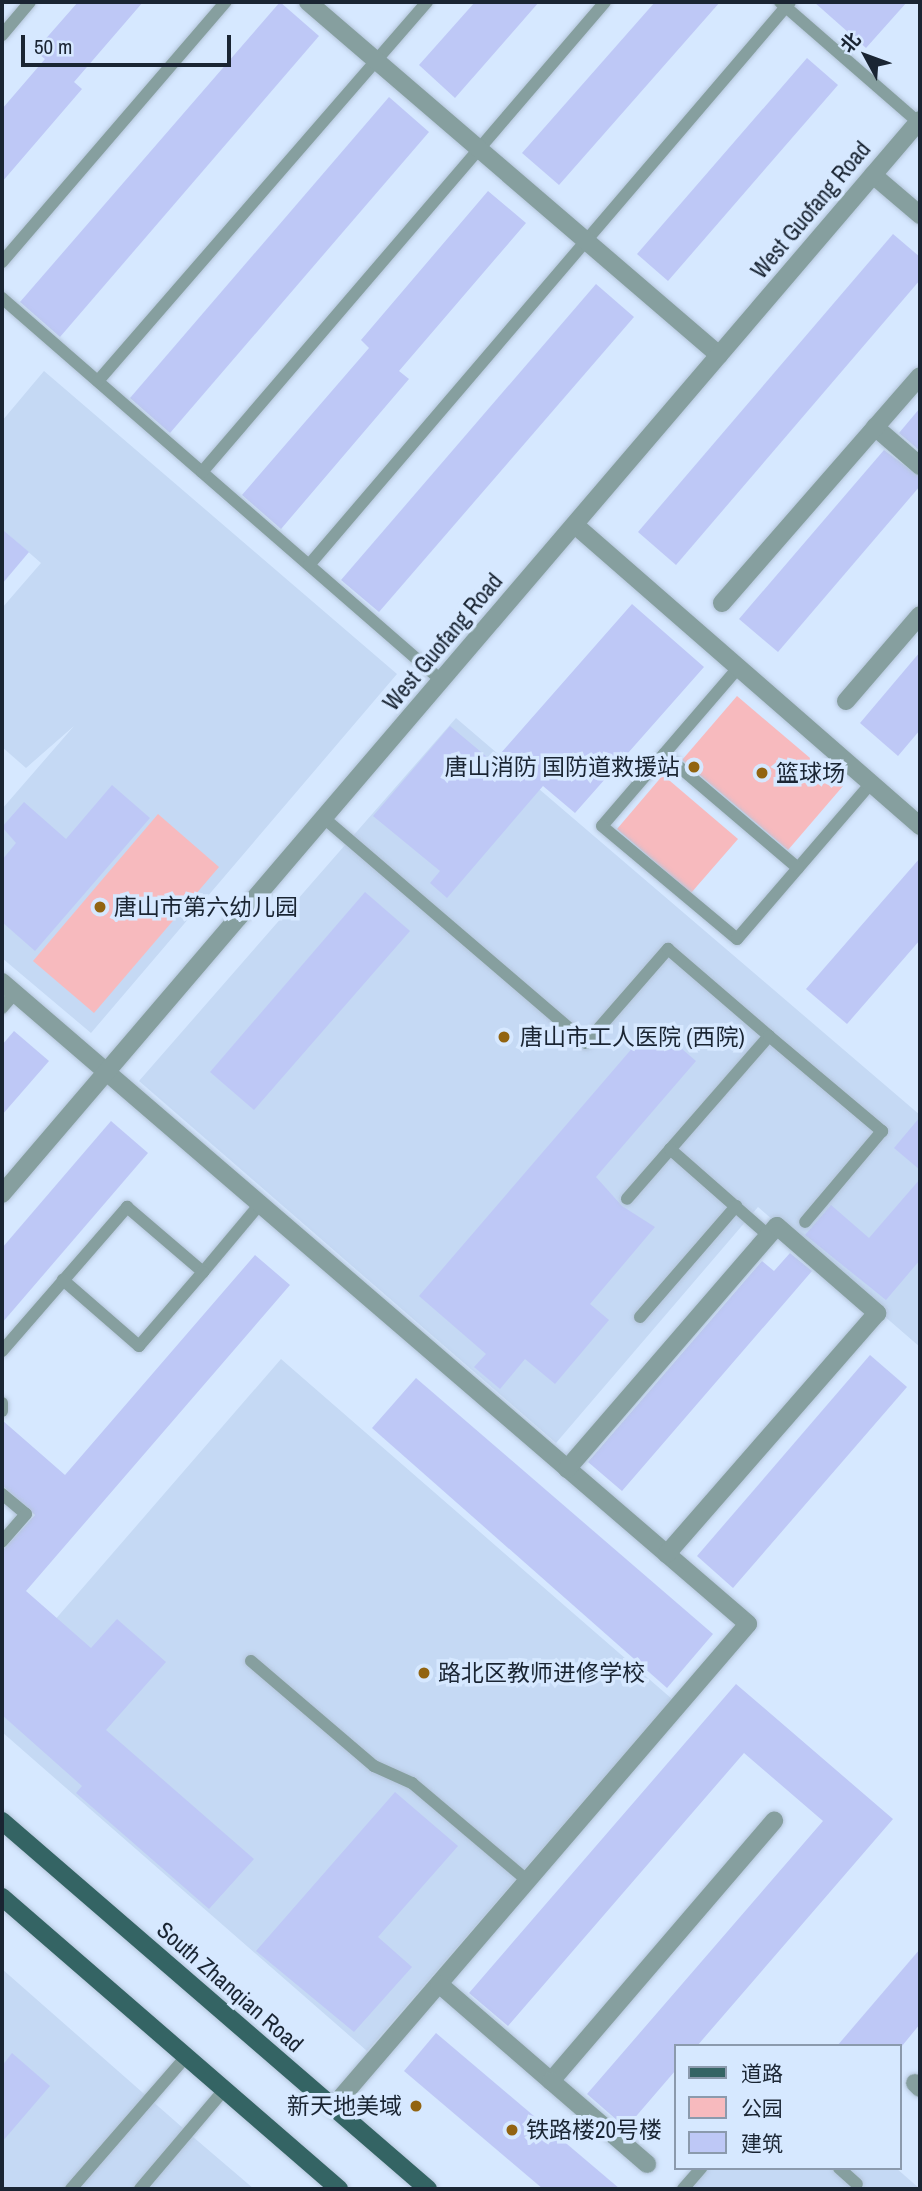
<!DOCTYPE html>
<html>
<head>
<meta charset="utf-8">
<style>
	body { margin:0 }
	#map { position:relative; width:922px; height:2191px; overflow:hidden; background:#d6e8ff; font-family:"Archivo Narrow","Noto Sans SC",sans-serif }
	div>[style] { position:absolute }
	.built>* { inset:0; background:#c5d9f4 }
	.green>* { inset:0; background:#f7babe }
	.building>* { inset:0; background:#bec8f6 }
	.roads { filter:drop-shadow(0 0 2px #b4c5da) drop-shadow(0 0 2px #b4c5da) }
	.service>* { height:12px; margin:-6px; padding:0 6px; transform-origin:6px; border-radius:6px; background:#869f9f }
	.minor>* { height:18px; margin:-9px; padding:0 9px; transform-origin:9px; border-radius:9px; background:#869f9f }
	.tertiary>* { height:18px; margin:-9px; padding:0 9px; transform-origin:9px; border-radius:9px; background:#869f9f }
	.primary>* { height:18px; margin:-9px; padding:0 9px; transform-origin:9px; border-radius:9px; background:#346464 }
	.dots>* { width:19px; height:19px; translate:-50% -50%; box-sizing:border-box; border:4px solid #d6e8ff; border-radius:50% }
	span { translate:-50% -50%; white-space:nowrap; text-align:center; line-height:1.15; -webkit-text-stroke:7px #d6e8ff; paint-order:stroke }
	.street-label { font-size:23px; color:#1a2533 }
	.poi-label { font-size:23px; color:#1a2533 }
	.right { translate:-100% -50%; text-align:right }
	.left { translate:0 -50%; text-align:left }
	.frame { position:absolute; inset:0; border:4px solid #1a2533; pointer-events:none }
	.legend { position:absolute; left:674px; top:2044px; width:228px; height:126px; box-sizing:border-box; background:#d6e8ff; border:2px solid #8b9aad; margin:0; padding:9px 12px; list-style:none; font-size:21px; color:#1a2533 }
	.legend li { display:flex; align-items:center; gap:14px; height:35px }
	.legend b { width:35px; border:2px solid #8b9aad }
	.north { position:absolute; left:831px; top:21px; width:70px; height:70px; -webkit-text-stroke:5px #d6e8ff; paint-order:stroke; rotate:311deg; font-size:19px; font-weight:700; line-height:28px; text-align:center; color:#1a2533 }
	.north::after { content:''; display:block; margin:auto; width:24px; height:32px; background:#1a2533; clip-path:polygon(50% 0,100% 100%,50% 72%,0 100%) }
	.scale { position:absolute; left:21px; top:35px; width:210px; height:32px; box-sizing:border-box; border:4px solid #1a2533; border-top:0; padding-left:9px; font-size:21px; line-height:24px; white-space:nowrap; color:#1a2533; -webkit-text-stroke:5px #d6e8ff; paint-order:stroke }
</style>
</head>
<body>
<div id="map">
	<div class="built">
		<div style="clip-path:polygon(44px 371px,397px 674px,91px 1033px,2px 958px,2px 809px,74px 726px,26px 768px,2px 747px,2px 608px,41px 563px,2px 529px,2px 421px)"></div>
		<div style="clip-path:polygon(456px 718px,920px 1115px,920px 1347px,758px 1207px,556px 1443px,139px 1081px)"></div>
		<div style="clip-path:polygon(281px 1359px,672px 1699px,367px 2051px,2px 1732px,2px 1617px,34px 1644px)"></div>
		<div style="clip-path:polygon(2px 1969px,192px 2136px,254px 2189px,2px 2189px)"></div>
		<div style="clip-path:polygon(693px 2168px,896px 2168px,920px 2189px,675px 2189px)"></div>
	</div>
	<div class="green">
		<div style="clip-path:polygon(737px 696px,843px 786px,788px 850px,682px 760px)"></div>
		<div style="clip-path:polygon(663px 775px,738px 839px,691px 893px,617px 829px)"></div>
		<div style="clip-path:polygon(158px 814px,219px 867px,94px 1013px,33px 961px)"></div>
	</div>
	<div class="building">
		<div style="clip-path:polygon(78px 2px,143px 2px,74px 82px,82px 89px,2px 182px,2px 109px,45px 59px,35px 51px)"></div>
		<div style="clip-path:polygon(280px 2px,319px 36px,60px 337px,20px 302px)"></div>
		<div style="clip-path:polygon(475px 2px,539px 2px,455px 98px,419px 65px)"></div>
		<div style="clip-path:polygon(655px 2px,720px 2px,559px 185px,522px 153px)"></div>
		<div style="clip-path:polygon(814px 2px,907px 2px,866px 48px)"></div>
		<div style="clip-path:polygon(807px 58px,838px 85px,668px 281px,637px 254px)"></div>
		<div style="clip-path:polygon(389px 97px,429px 132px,170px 433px,130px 398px)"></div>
		<div style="clip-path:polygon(488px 191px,526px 223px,399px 371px,409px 379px,281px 529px,242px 495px,369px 348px,361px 340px)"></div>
		<div style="clip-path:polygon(893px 234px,920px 257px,920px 280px,676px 565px,638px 532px)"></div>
		<div style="clip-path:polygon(596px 284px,634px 317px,379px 612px,341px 580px)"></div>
		<div style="clip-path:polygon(920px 408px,920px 451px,899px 433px)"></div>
		<div style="clip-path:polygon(884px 450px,920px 477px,920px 486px,778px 652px,739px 619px)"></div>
		<div style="clip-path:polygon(2px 529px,29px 552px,2px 584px)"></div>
		<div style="clip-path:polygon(632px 604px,704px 667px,575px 813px,543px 786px,447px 898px,430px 883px,440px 871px,373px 816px,450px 726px,493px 762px)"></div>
		<div style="clip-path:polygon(920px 652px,920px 730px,898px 756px,860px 723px)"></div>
		<div style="clip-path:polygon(112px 785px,150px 818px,35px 951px,2px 922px,2px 860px,16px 843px,2px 827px,24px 802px,66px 839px)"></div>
		<div style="clip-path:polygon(920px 858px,920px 940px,847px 1024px,806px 989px)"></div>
		<div style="clip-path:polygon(365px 892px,410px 931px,254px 1110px,210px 1072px)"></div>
		<div style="clip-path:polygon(653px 1024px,696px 1061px,596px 1177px,622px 1206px,655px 1227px,590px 1304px,609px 1320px,555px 1384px,525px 1359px,500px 1389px,474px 1367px,486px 1354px,419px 1296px)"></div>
		<div style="clip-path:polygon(14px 1031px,49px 1061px,2px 1115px,2px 1045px)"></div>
		<div style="clip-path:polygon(920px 1117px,920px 1170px,894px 1148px)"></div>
		<div style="clip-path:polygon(111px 1121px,148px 1153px,2px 1323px,2px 1248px)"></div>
		<div style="clip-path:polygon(920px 1179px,920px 1260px,886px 1300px,805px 1235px,831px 1205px,869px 1238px)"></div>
		<div style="clip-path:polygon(790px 1253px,812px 1271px,622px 1491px,588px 1462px,762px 1261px,774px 1271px)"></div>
		<div style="clip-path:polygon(255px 1255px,290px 1285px,26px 1591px,91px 1648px,117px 1619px,166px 1662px,106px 1730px,254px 1859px,209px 1909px,76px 1793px,82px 1786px,2px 1715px,2px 1551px,35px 1515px,2px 1485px,2px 1420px,65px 1475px)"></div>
		<div style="clip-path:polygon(870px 1355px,907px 1387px,733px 1588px,697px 1556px)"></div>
		<div style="clip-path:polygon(416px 1378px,713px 1634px,667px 1688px,372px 1428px)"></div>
		<div style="clip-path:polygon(736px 1684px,893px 1819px,697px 2046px,675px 2046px,675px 2071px,626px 2128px,587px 2094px,823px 1821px,744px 1753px,508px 2026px,469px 1993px)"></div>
		<div style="clip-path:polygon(395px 1792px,458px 1846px,378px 1937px,412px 1967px,354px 2032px,256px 1951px)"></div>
		<div style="clip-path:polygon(920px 1949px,920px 2024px,902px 2046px,837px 2046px)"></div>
		<div style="clip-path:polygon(436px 2033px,620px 2189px,543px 2189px,404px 2071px)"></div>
		<div style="clip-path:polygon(12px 2053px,50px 2086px,2px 2142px,2px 2066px)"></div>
	</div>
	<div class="roads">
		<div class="service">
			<div style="left:780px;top:2px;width:183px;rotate:41deg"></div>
			<div style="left:2px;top:35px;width:43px;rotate:-49.7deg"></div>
			<div style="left:2px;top:262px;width:343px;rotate:-49.3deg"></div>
			<div style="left:2px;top:298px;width:583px;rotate:41.04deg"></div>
			<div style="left:98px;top:381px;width:502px;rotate:-49.04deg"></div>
			<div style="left:202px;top:472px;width:619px;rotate:-49.39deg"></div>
			<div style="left:309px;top:565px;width:740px;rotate:-49.49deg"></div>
			<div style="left:738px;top:668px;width:208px;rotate:130.7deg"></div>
			<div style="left:602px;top:826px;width:176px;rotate:39.9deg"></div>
			<div style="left:737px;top:939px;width:206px;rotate:-49.3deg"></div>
			<div style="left:664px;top:754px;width:176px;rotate:40.4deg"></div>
			<div style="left:325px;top:819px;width:344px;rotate:40.6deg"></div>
			<div style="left:586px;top:1043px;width:125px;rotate:-48.9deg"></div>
			<div style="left:668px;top:949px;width:133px;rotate:40.7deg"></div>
			<div style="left:769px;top:1036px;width:216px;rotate:131.1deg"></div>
			<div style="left:2px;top:1008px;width:20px;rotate:-49deg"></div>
			<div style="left:769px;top:1036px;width:148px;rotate:40.1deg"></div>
			<div style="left:882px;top:1131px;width:119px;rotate:130.2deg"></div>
			<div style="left:670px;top:1149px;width:130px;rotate:41.3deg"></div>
			<div style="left:203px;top:1272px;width:89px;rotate:-50deg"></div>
			<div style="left:640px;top:1317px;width:147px;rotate:-49.1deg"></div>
			<div style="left:2px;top:1351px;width:191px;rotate:-49deg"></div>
			<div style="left:127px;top:1207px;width:100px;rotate:40.5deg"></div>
			<div style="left:203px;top:1272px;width:98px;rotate:130.9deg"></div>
			<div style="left:139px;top:1346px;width:101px;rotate:-139deg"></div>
			<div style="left:2px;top:1403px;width:8px;rotate:90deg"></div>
			<div style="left:2px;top:1494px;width:31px;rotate:40deg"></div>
			<div style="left:26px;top:1514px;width:37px;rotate:131deg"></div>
			<div style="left:251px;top:1661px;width:162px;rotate:40.5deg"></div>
			<div style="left:374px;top:1766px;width:42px;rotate:24.1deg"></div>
			<div style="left:412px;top:1783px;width:152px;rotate:40.2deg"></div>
			<div style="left:839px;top:2168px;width:24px;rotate:42deg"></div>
			<div style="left:71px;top:2189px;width:174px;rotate:-49deg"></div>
			<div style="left:140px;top:2189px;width:130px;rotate:-49.7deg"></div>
			<div style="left:683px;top:2189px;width:28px;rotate:-49deg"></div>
		</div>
		<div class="minor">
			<div style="left:308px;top:2px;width:542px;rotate:40.66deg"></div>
			<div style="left:873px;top:175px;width:62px;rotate:40.4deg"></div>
			<div style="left:875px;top:427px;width:60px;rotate:40.9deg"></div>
			<div style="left:575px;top:525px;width:458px;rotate:41.1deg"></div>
			<div style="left:722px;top:603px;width:301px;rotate:-48.9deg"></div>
			<div style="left:846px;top:701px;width:113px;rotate:-49.3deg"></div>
			<div style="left:2px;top:982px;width:984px;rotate:40.71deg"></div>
			<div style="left:748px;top:1624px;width:638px;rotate:130.68deg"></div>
			<div style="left:567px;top:1469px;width:321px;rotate:-49.2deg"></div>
			<div style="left:777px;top:1226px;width:133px;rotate:41deg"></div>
			<div style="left:877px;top:1313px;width:320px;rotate:131.1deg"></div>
			<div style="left:439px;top:1984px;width:148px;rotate:40.9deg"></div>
			<div style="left:551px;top:2081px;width:343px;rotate:-49.4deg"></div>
			<div style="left:551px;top:2081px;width:127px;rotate:40.8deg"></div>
			<div style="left:915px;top:2083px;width:7px;rotate:45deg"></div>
		</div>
		<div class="tertiary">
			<div style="left:2px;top:1194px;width:1413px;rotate:-49.48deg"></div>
		</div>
		<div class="primary">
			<div style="left:2px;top:1821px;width:563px;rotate:40.82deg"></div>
			<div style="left:2px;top:1897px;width:446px;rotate:40.9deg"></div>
		</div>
	</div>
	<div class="dots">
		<div style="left:694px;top:767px;background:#926411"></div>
		<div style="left:762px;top:773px;background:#926411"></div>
		<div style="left:100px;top:907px;background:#926411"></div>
		<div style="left:504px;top:1037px;background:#926411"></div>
		<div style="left:424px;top:1673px;background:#926411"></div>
		<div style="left:416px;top:2106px;background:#926411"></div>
		<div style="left:512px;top:2130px;background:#926411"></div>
	</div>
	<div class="street-label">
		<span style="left:811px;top:210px;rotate:-50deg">West Guofang Road</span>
		<span style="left:443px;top:642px;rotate:-50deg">West Guofang Road</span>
		<span style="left:230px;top:1987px;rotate:41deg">South Zhanqian Road</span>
	</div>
	<div class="poi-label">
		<span class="right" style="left:680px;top:767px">唐山消防 国防道救援站</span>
		<span class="left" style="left:776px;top:773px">篮球场</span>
		<span class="left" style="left:114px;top:907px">唐山市第六幼儿园</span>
		<span class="left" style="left:520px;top:1037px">唐山市工人医院 (西院)</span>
		<span class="left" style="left:438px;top:1673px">路北区教师进修学校</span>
		<span class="right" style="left:402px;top:2106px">新天地美域</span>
		<span class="left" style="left:526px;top:2130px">铁路楼20号楼</span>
	</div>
	<div class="frame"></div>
	<ul class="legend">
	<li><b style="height:9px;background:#346464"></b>道路</li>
	<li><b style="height:19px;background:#f7babe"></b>公园</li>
	<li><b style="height:19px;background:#bec8f6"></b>建筑</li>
	</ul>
	<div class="north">北</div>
	<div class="scale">50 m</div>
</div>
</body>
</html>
